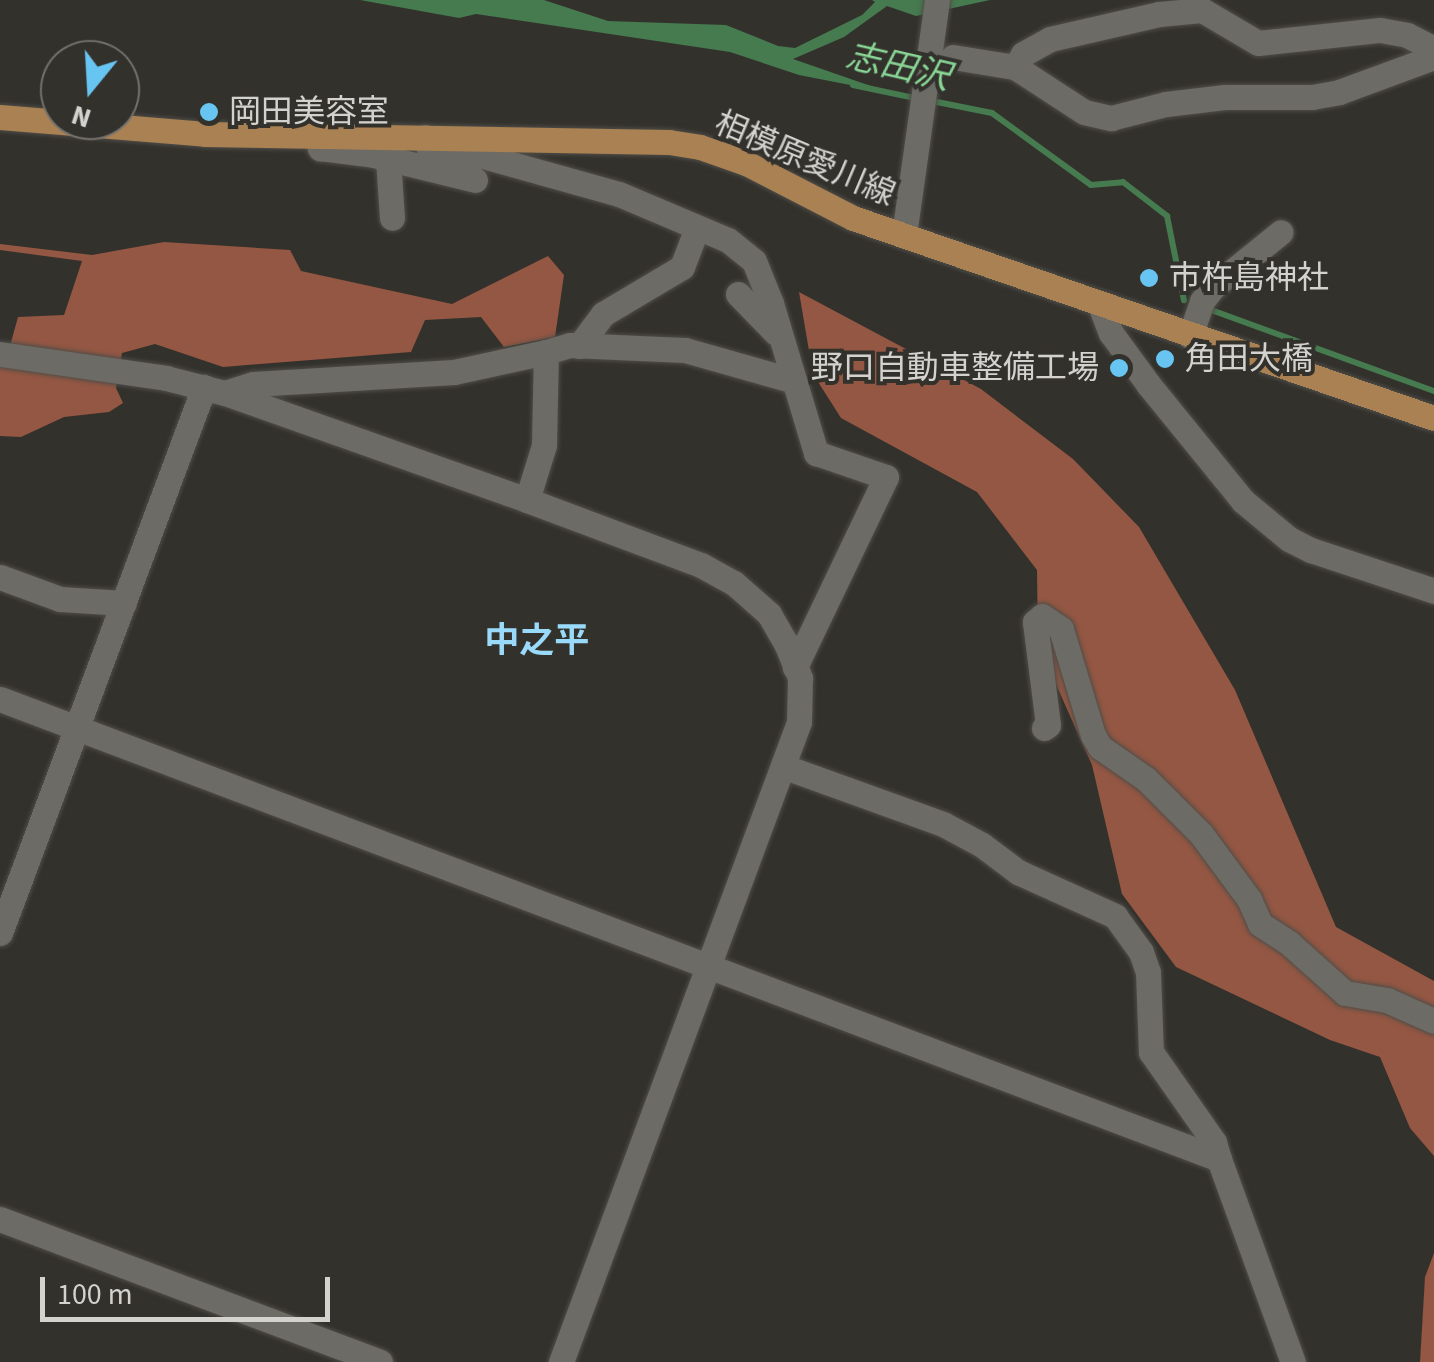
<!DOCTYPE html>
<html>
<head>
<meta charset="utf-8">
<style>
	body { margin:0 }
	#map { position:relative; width:1434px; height:1362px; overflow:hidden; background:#33312c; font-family:"Source Sans 3","Noto Sans JP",sans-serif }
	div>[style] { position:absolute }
	.forest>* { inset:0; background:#945743 }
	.water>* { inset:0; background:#467a4f }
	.stream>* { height:6px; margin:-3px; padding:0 3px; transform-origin:3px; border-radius:3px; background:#467a4f }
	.roads { filter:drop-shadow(0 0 2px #4f4d48) drop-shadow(0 0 2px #4f4d48) }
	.minor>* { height:25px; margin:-12.5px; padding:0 12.5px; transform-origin:12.5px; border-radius:12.5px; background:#6d6b65 }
	.major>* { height:25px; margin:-12.5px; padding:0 12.5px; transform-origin:12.5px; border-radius:12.5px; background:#aa8152 }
	.dots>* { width:28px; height:28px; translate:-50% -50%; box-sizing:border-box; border:5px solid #33312c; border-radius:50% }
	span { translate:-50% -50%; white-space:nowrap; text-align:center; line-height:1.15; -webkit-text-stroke:8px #33312c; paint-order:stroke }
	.poi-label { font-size:32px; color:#d3d2cf }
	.left { translate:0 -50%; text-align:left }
	.right { translate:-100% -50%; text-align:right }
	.street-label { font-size:32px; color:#d3d2cf }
	.water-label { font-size:35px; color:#88d595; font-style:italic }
	.neighbourhood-label { font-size:35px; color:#99dafb; font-weight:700 }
	.north { position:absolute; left:40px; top:40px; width:100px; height:100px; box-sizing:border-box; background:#33312c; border:2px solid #73716d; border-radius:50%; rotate:198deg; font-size:28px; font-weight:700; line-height:40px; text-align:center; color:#d3d2cf }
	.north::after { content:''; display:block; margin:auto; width:35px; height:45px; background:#68c4f0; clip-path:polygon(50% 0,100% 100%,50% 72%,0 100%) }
	.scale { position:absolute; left:40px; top:1277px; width:290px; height:45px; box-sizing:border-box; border:5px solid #d3d2cf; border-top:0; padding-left:12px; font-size:30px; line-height:35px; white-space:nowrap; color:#d3d2cf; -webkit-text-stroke:8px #33312c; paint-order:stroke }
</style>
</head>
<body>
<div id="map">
	<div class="forest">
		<div style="clip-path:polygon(164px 242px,290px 250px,301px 271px,452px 304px,548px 256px,564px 275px,555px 337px,504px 347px,481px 317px,425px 320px,411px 352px,223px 367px,155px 344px,122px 353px,116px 388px,123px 403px,109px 412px,64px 417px,21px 437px,0 436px,0 364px,5px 364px,18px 317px,64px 315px,82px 261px,0 250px,0 244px,92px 255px)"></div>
		<div style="clip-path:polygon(799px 292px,981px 389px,1073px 459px,1139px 527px,1235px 690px,1336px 927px,1434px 981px,1434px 1156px,1410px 1128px,1380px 1057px,1330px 1040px,1176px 967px,1122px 894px,1092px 765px,1038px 644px,1037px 570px,977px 492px,841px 418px,813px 374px)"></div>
		<div style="clip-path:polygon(1434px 1253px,1434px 1362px,1420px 1362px,1425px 1277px)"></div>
	</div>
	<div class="water">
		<div style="clip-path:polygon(360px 0,544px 0,608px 21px,726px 25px,778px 46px,795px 48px,862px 15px,875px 2px,872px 0,990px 0,916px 16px,887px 6px,844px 37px,793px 59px,891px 93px,799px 75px,730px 52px,476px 14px,459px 18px)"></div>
	</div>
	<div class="stream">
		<div style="left:853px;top:85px;width:67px;rotate:12deg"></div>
		<div style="left:932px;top:101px;width:61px;rotate:11.3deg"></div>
		<div style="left:992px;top:113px;width:122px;rotate:36deg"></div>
		<div style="left:1091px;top:185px;width:32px;rotate:-5deg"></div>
		<div style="left:1123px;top:182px;width:56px;rotate:37.7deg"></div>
		<div style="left:1167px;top:216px;width:86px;rotate:78.6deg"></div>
		<div style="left:1214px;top:311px;width:234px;rotate:20deg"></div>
	</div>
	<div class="roads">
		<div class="minor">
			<div style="left:953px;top:57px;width:63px;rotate:9.2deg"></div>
			<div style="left:1015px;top:67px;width:82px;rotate:33.1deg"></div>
			<div style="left:1084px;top:112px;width:28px;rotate:13deg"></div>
			<div style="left:1111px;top:118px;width:57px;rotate:-14.3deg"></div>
			<div style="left:1166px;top:104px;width:59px;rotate:-6.8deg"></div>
			<div style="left:1225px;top:97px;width:87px"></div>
			<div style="left:1312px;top:97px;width:27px;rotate:-10deg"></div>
			<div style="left:1339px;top:92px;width:101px;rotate:-20.2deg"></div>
			<div style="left:1015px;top:67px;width:15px;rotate:-58deg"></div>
			<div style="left:1023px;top:54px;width:31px;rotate:-29deg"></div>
			<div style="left:1050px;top:39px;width:112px;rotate:-12.9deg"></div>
			<div style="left:1159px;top:14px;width:43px;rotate:-5.3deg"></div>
			<div style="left:1202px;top:10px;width:65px;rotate:30.5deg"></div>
			<div style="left:1258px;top:43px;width:123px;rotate:-6.1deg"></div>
			<div style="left:1380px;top:30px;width:27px;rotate:10deg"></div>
			<div style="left:1407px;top:35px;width:30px;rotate:27deg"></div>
			<div style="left:316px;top:135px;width:14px;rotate:73deg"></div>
			<div style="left:320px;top:148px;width:54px;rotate:7.4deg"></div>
			<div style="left:374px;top:155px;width:104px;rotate:13.9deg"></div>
			<div style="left:425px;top:137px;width:16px;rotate:72deg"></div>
			<div style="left:430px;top:152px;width:53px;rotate:4.3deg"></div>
			<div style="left:483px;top:156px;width:141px;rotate:15.6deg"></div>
			<div style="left:619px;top:194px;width:118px;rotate:22.9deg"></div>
			<div style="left:728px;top:240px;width:33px;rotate:39deg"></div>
			<div style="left:754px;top:261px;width:45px;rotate:68deg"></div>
			<div style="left:771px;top:303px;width:157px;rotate:73.3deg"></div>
			<div style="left:816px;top:453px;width:74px;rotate:18.9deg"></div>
			<div style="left:886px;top:477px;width:211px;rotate:115.6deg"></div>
			<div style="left:388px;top:159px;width:59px;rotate:86.1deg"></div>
			<div style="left:904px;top:235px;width:237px;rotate:-82deg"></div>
			<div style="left:738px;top:294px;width:54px;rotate:45.7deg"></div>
			<div style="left:1100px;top:305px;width:30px;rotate:69deg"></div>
			<div style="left:1111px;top:333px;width:63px;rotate:54deg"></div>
			<div style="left:1148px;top:384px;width:151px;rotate:50.9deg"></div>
			<div style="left:1243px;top:501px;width:60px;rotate:39.6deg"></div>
			<div style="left:1289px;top:539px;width:25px;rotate:27deg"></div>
			<div style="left:1311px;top:550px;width:130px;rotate:18.4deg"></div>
			<div style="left:1190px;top:336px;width:37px;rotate:-71deg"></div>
			<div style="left:1202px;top:301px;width:18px;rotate:-52deg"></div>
			<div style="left:1213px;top:287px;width:87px;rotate:-39deg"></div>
			<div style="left:579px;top:346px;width:40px;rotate:-53deg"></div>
			<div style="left:603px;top:314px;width:92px;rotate:-30.7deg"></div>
			<div style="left:682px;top:267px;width:42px;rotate:-69deg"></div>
			<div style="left:0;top:354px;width:168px;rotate:8.2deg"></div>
			<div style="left:166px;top:378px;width:61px;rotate:14.3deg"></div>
			<div style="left:225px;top:393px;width:320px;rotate:19.5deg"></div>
			<div style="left:527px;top:500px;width:186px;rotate:20.5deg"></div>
			<div style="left:701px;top:565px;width:38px;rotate:29deg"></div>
			<div style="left:734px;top:583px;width:47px;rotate:41.5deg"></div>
			<div style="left:769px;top:614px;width:34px;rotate:60deg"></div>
			<div style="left:786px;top:643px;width:38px;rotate:68deg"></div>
			<div style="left:800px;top:678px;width:44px;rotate:91.3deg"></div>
			<div style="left:799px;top:722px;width:683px;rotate:110.4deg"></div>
			<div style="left:225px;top:393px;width:29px;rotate:-18deg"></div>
			<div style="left:253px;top:384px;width:201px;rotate:-3.4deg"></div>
			<div style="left:454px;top:372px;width:94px;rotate:-12.3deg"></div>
			<div style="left:527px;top:500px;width:58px;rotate:-72.8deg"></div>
			<div style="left:544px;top:445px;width:93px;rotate:-88.8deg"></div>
			<div style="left:546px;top:352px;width:25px;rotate:-16deg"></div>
			<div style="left:570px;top:345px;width:115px;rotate:2.5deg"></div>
			<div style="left:685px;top:350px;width:110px;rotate:15.8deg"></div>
			<div style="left:0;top:577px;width:64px;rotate:20.1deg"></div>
			<div style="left:60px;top:599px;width:64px;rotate:3.6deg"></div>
			<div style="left:0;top:699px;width:1303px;rotate:20.67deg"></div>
			<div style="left:1219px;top:1159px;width:216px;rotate:70deg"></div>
			<div style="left:1044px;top:728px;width:5px;rotate:-37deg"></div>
			<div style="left:1048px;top:725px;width:104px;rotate:-97.2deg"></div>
			<div style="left:1035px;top:622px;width:9px;rotate:-41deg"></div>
			<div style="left:1042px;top:616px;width:23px;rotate:34deg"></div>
			<div style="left:1061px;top:629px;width:111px;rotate:73.2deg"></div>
			<div style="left:1093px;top:735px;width:14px;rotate:60deg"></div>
			<div style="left:1100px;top:747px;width:56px;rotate:34.8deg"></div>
			<div style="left:1146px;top:779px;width:78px;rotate:45deg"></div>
			<div style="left:1201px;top:834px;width:81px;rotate:53.6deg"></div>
			<div style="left:1249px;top:899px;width:27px;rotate:66deg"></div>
			<div style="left:1260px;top:924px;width:35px;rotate:33deg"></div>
			<div style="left:1289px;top:943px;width:75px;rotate:41.8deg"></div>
			<div style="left:1345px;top:993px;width:43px;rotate:9.5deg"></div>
			<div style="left:1387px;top:1000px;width:51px;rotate:24.1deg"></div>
			<div style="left:785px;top:767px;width:168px;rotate:19.8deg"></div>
			<div style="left:943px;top:824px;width:44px;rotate:28.3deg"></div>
			<div style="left:982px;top:845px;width:45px;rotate:36.9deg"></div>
			<div style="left:1018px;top:872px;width:107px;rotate:24.4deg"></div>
			<div style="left:1115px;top:916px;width:44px;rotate:54.2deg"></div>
			<div style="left:1141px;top:952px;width:21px;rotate:71deg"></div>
			<div style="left:1148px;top:972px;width:80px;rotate:87.9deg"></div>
			<div style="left:1151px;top:1052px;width:110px;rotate:55deg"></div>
			<div style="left:1214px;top:1142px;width:18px;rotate:74deg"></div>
			<div style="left:0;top:933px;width:583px;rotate:-69.51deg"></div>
			<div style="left:0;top:1219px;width:406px;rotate:20.6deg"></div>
		</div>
		<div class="major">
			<div style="left:0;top:117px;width:206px;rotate:4.7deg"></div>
			<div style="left:205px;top:134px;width:464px;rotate:1deg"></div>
			<div style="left:669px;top:142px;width:31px;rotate:9deg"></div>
			<div style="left:700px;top:147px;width:49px;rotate:19.2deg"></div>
			<div style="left:746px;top:163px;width:120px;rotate:27.2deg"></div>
			<div style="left:853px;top:218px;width:614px;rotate:19deg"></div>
		</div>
	</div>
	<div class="dots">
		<div style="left:209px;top:112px;background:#68c4f0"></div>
		<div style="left:1149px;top:278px;background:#68c4f0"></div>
		<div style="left:1165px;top:359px;background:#68c4f0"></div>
		<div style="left:1119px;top:368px;background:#68c4f0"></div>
	</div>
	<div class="poi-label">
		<span class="left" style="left:229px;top:112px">岡田美容室</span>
		<span class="left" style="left:1169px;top:278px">市杵島神社</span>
		<span class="left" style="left:1185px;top:359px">角田大橋</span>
		<span class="right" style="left:1099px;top:368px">野口自動車整備工場</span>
	</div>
	<div class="street-label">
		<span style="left:805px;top:159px;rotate:23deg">相模原愛川線</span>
	</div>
	<div class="water-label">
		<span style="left:898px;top:67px;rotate:13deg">志田沢</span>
	</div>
	<div class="neighbourhood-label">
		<span style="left:537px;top:641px">中之平</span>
	</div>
	<div class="north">N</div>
	<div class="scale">100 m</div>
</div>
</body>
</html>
